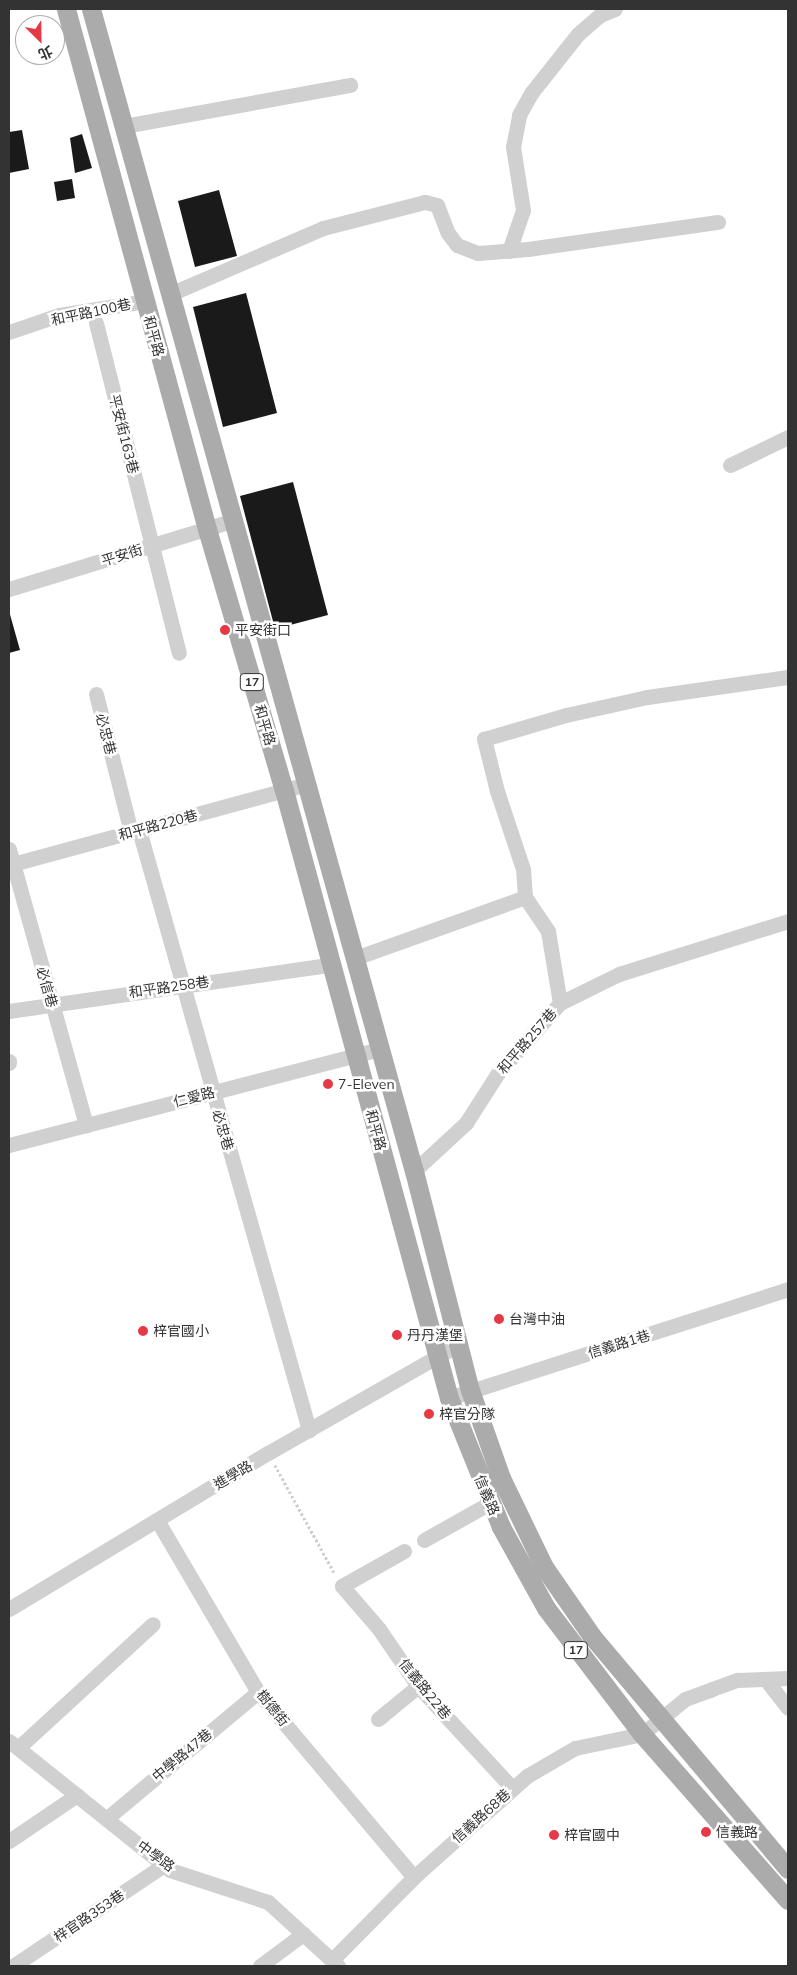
<!DOCTYPE html>
<html>
<head>
<meta charset="utf-8">
<style>
	body { margin:0 }
	#map { position:relative; width:797px; height:1975px; overflow:hidden; background:#fff; font-family:Mulish,"Noto Sans TC",sans-serif }
	div>[style] { position:absolute }
	.building>* { inset:0; background:#1a1a1a }
	.path>* { height:2.5px; margin-top:-1.25px; transform-origin:0; background:repeating-linear-gradient(90deg,#cdcdcd 0 2.5px,transparent 0 5px) }
	.minor>* { height:15px; margin:-7.5px; padding:0 7.5px; transform-origin:7.5px; border-radius:7.5px; background:#d0d0d0 }
	.major>* { height:19px; margin:-9.5px; padding:0 9.5px; transform-origin:9.5px; border-radius:9.5px; background:#ababab }
	.dots>* { width:14px; height:14px; translate:-50% -50%; box-sizing:border-box; border:2px solid #fff; border-radius:50% }
	span { translate:-50% -50%; white-space:nowrap; text-align:center; line-height:1.15; -webkit-text-stroke:5px #fff; paint-order:stroke }
	.shield-label span { padding:1px 4px; background:#fff; border:1px solid; border-radius:4px; -webkit-text-stroke-width:0 }
	.shield-label { font-size:12px; color:#333; font-weight:700 }
	.street-label { font-size:14px; color:#333 }
	.poi-label { font-size:14px; color:#333 }
	.left { translate:0 -50%; text-align:left }
	.frame { position:absolute; inset:0; border:10px solid #333; pointer-events:none }
	.north { position:absolute; left:15px; top:15px; width:50px; height:50px; box-sizing:border-box; background:#fff; border:1px solid #adadad; border-radius:50%; rotate:157deg; font-size:14px; font-weight:700; line-height:20px; text-align:center; color:#333 }
	.north::after { content:''; display:block; margin:auto; width:18px; height:22px; background:#e63946; clip-path:polygon(50% 0,100% 100%,50% 72%,0 100%) }
</style>
</head>
<body>
<div id="map">
	<div class="building">
		<div style="clip-path:polygon(22px 130px,29px 169px,9px 173px,9px 132px)"></div>
		<div style="clip-path:polygon(82px 134px,92px 168px,75px 173px,70px 138px)"></div>
		<div style="clip-path:polygon(72px 179px,75px 198px,57px 201px,54px 182px)"></div>
		<div style="clip-path:polygon(219px 190px,237px 256px,195px 267px,178px 201px)"></div>
		<div style="clip-path:polygon(246px 293px,277px 413px,223px 427px,193px 307px)"></div>
		<div style="clip-path:polygon(293px 482px,328px 615px,275px 629px,240px 496px)"></div>
		<div style="clip-path:polygon(9px 611px,20px 650px,9px 653px)"></div>
	</div>
	<div class="path">
		<div style="left:275px;top:1465px;width:124px;rotate:61.2deg"></div>
	</div>
	<div class="minor">
		<div style="left:124px;top:126px;width:230px;rotate:-10.3deg"></div>
		<div style="left:509px;top:251px;width:43px;rotate:-71.1deg"></div>
		<div style="left:523px;top:210px;width:64px;rotate:-99deg"></div>
		<div style="left:513px;top:147px;width:33px;rotate:-79deg"></div>
		<div style="left:519px;top:115px;width:26px;rotate:-61deg"></div>
		<div style="left:532px;top:92px;width:74px;rotate:-51.6deg"></div>
		<div style="left:578px;top:34px;width:29px;rotate:-41deg"></div>
		<div style="left:600px;top:15px;width:16px;rotate:-22deg"></div>
		<div style="left:170px;top:294px;width:167px;rotate:-23.3deg"></div>
		<div style="left:323px;top:228px;width:105px;rotate:-14.3deg"></div>
		<div style="left:425px;top:202px;width:12px;rotate:14deg"></div>
		<div style="left:437px;top:205px;width:30px;rotate:69deg"></div>
		<div style="left:448px;top:233px;width:15px;rotate:53deg"></div>
		<div style="left:457px;top:245px;width:22px;rotate:21deg"></div>
		<div style="left:478px;top:253px;width:50px;rotate:-4.6deg"></div>
		<div style="left:528px;top:249px;width:192px;rotate:-8.1deg"></div>
		<div style="left:96px;top:323px;width:340px;rotate:75.9deg"></div>
		<div style="left:9px;top:332px;width:53px;rotate:-18.8deg"></div>
		<div style="left:59px;top:315px;width:87px;rotate:-9.2deg"></div>
		<div style="left:730px;top:465px;width:64px;rotate:-25.8deg"></div>
		<div style="left:9px;top:589px;width:235px;rotate:-17deg"></div>
		<div style="left:96px;top:694px;width:142px;rotate:75.8deg"></div>
		<div style="left:139px;top:830px;width:624px;rotate:74.18deg"></div>
		<div style="left:9px;top:849px;width:287px;rotate:74.4deg"></div>
		<div style="left:9px;top:865px;width:309px;rotate:-15.2deg"></div>
		<div style="left:355px;top:958px;width:181px;rotate:-19.7deg"></div>
		<div style="left:560px;top:1003px;width:73px;rotate:-99.5deg"></div>
		<div style="left:548px;top:931px;width:41px;rotate:-124.1deg"></div>
		<div style="left:525px;top:897px;width:28px;rotate:-94deg"></div>
		<div style="left:523px;top:869px;width:82px;rotate:-108.4deg"></div>
		<div style="left:497px;top:791px;width:54px;rotate:-104deg"></div>
		<div style="left:484px;top:739px;width:85px;rotate:-16.3deg"></div>
		<div style="left:566px;top:715px;width:83px;rotate:-12.5deg"></div>
		<div style="left:647px;top:697px;width:142px;rotate:-8.1deg"></div>
		<div style="left:9px;top:1011px;width:324px;rotate:-8.2deg"></div>
		<div style="left:9px;top:1061px;width:2px;rotate:90deg"></div>
		<div style="left:9px;top:1145px;width:383px;rotate:-14.5deg"></div>
		<div style="left:414px;top:1171px;width:71px;rotate:-42.7deg"></div>
		<div style="left:466px;top:1123px;width:59px;rotate:-57.4deg"></div>
		<div style="left:498px;top:1073px;width:94px;rotate:-48.5deg"></div>
		<div style="left:560px;top:1003px;width:66px;rotate:-26.2deg"></div>
		<div style="left:619px;top:974px;width:177px;rotate:-17.4deg"></div>
		<div style="left:449px;top:1398px;width:356px;rotate:-17.8deg"></div>
		<div style="left:157px;top:1520px;width:199px;rotate:59.6deg"></div>
		<div style="left:258px;top:1692px;width:242px;rotate:49.9deg"></div>
		<div style="left:424px;top:1540px;width:76px;rotate:-29.3deg"></div>
		<div style="left:404px;top:1551px;width:71px;rotate:150.6deg"></div>
		<div style="left:342px;top:1586px;width:57px;rotate:49.3deg"></div>
		<div style="left:379px;top:1629px;width:69px;rotate:55.6deg"></div>
		<div style="left:418px;top:1686px;width:139px;rotate:47.3deg"></div>
		<div style="left:9px;top:1609px;width:302px;rotate:-31.1deg"></div>
		<div style="left:268px;top:1453px;width:220px;rotate:-29.7deg"></div>
		<div style="left:767px;top:1681px;width:34px;rotate:52deg"></div>
		<div style="left:378px;top:1719px;width:52px;rotate:-39.5deg"></div>
		<div style="left:9px;top:1741px;width:206px;rotate:38.7deg"></div>
		<div style="left:170px;top:1870px;width:103px;rotate:18.1deg"></div>
		<div style="left:268px;top:1902px;width:95px;rotate:42.4deg"></div>
		<div style="left:18px;top:1748px;width:183px;rotate:-42.6deg"></div>
		<div style="left:106px;top:1819px;width:198px;rotate:-39.9deg"></div>
		<div style="left:9px;top:1841px;width:82px;rotate:-34.1deg"></div>
		<div style="left:332px;top:1960px;width:117px;rotate:-45.3deg"></div>
		<div style="left:414px;top:1877px;width:152px;rotate:-41.8deg"></div>
		<div style="left:527px;top:1776px;width:56px;rotate:-30.3deg"></div>
		<div style="left:575px;top:1748px;width:68px;rotate:-11.8deg"></div>
		<div style="left:642px;top:1734px;width:55px;rotate:-39.1deg"></div>
		<div style="left:685px;top:1699px;width:29px;rotate:-20deg"></div>
		<div style="left:712px;top:1689px;width:27px;rotate:-20deg"></div>
		<div style="left:737px;top:1680px;width:51px;rotate:-2.2deg"></div>
		<div style="left:13px;top:1966px;width:182px;rotate:-33.8deg"></div>
		<div style="left:260px;top:1966px;width:54px;rotate:-36.7deg"></div>
	</div>
	<div class="major">
		<div style="left:66px;top:9px;width:539px;rotate:74.83deg"></div>
		<div style="left:207px;top:529px;width:272px;rotate:73.6deg"></div>
		<div style="left:284px;top:790px;width:630px;rotate:74.82deg"></div>
		<div style="left:449px;top:1398px;width:139px;rotate:68deg"></div>
		<div style="left:501px;top:1527px;width:93px;rotate:60.9deg"></div>
		<div style="left:546px;top:1608px;width:158px;rotate:52.7deg"></div>
		<div style="left:642px;top:1734px;width:221px;rotate:48.7deg"></div>
		<div style="left:91px;top:9px;width:1206px;rotate:74.47deg"></div>
		<div style="left:414px;top:1171px;width:226px;rotate:75.7deg"></div>
		<div style="left:470px;top:1390px;width:93px;rotate:70.6deg"></div>
		<div style="left:501px;top:1478px;width:99px;rotate:64.2deg"></div>
		<div style="left:544px;top:1567px;width:83px;rotate:55.3deg"></div>
		<div style="left:591px;top:1635px;width:306px;rotate:49.9deg"></div>
	</div>
	<div class="dots">
		<div style="left:225px;top:630px;background:#e63946"></div>
		<div style="left:328px;top:1084px;background:#e63946"></div>
		<div style="left:499px;top:1319px;background:#e63946"></div>
		<div style="left:143px;top:1331px;background:#e63946"></div>
		<div style="left:397px;top:1335px;background:#e63946"></div>
		<div style="left:429px;top:1414px;background:#e63946"></div>
		<div style="left:706px;top:1832px;background:#e63946"></div>
		<div style="left:554px;top:1835px;background:#e63946"></div>
	</div>
	<div class="shield-label">
		<span style="left:252px;top:682px">17</span>
		<span style="left:576px;top:1650px">17</span>
	</div>
	<div class="street-label">
		<span style="left:91px;top:312px;rotate:-12deg">和平路100巷</span>
		<span style="left:154px;top:336px;rotate:75deg">和平路</span>
		<span style="left:124px;top:434px;rotate:76deg">平安街163巷</span>
		<span style="left:122px;top:555px;rotate:-17deg">平安街</span>
		<span style="left:265px;top:725px;rotate:74deg">和平路</span>
		<span style="left:106px;top:734px;rotate:76deg">必忠巷</span>
		<span style="left:158px;top:825px;rotate:-15deg">和平路220巷</span>
		<span style="left:47px;top:987px;rotate:74deg">必信巷</span>
		<span style="left:169px;top:987px;rotate:-8deg">和平路258巷</span>
		<span style="left:527px;top:1041px;rotate:-49deg">和平路257巷</span>
		<span style="left:194px;top:1097px;rotate:-14deg">仁愛路</span>
		<span style="left:223px;top:1130px;rotate:74deg">必忠巷</span>
		<span style="left:376px;top:1130px;rotate:75deg">和平路</span>
		<span style="left:619px;top:1344px;rotate:-17deg">信義路1巷</span>
		<span style="left:233px;top:1475px;rotate:-31deg">進學路</span>
		<span style="left:487px;top:1495px;rotate:67deg">信義路</span>
		<span style="left:425px;top:1689px;rotate:51deg">信義路22巷</span>
		<span style="left:273px;top:1708px;rotate:51deg">樹德街</span>
		<span style="left:182px;top:1755px;rotate:-40deg">中學路47巷</span>
		<span style="left:481px;top:1816px;rotate:-42deg">信義路68巷</span>
		<span style="left:156px;top:1856px;rotate:36deg">中學路</span>
		<span style="left:89px;top:1916px;rotate:-34deg">梓官路353巷</span>
	</div>
	<div class="poi-label">
		<span class="left" style="left:235px;top:630px">平安街口</span>
		<span class="left" style="left:338px;top:1084px">7-Eleven</span>
		<span class="left" style="left:509px;top:1319px">台灣中油</span>
		<span class="left" style="left:153px;top:1331px">梓官國小</span>
		<span class="left" style="left:407px;top:1335px">丹丹漢堡</span>
		<span class="left" style="left:439px;top:1414px">梓官分隊</span>
		<span class="left" style="left:716px;top:1832px">信義路</span>
		<span class="left" style="left:564px;top:1835px">梓官國中</span>
	</div>
	<div class="frame"></div>
	<div class="north">北</div>
</div>
</body>
</html>
